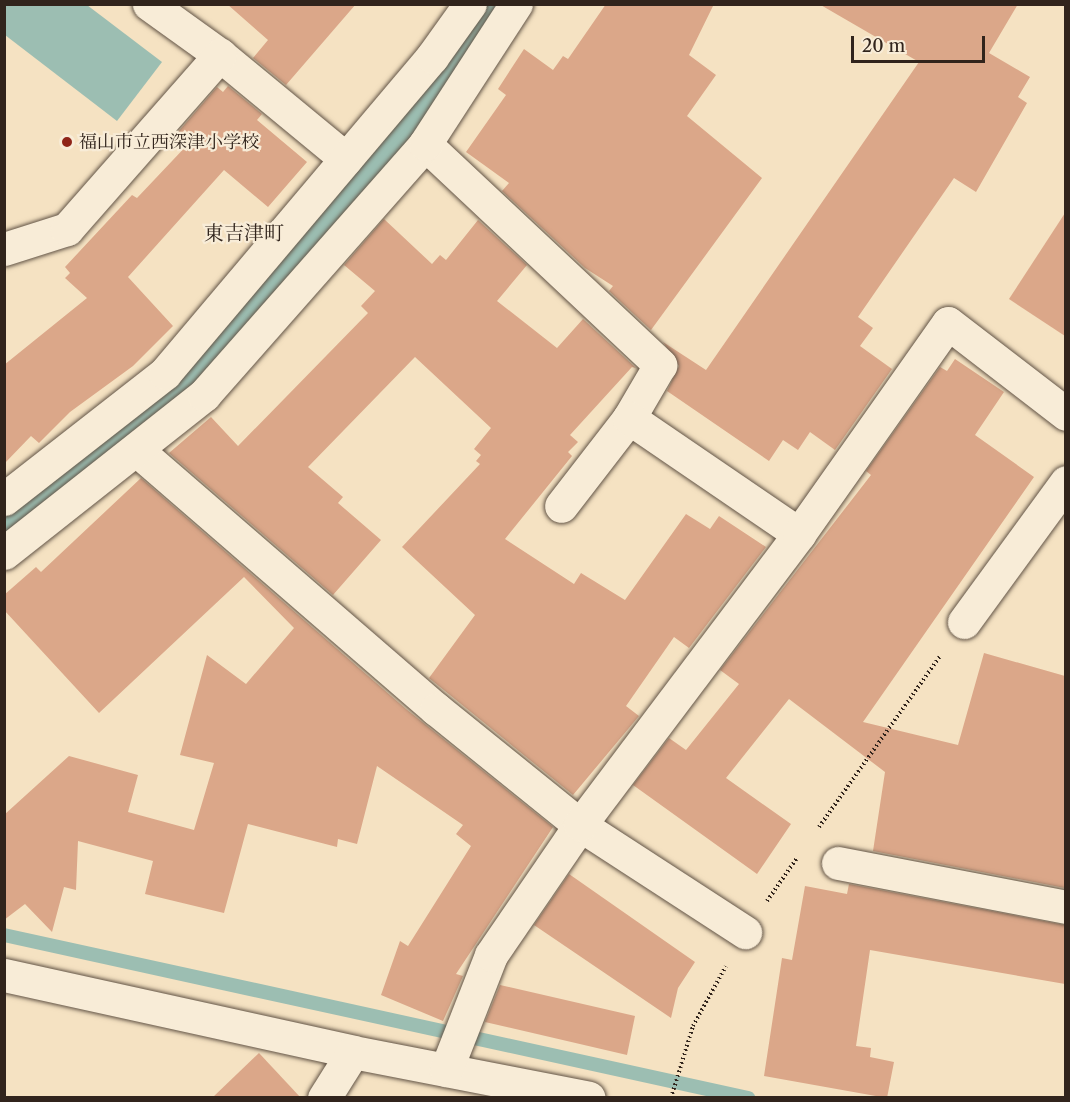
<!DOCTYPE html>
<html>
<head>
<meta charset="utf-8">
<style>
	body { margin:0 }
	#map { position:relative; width:1070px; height:1102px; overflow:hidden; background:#f5e2c2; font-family:"Libre Caslon Text","Noto Serif JP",serif }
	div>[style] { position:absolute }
	.water>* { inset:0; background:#9cbeb2 }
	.stream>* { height:14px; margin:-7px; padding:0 7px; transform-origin:7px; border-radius:7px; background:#9cbeb2 }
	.canal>* { height:46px; margin:-23px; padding:0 23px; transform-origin:23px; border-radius:23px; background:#9cbeb2 }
	.building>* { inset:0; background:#dba789 }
	.path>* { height:4px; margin-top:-2px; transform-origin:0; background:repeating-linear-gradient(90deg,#31241c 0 1.5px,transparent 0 4.5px) }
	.roads { filter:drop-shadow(0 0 2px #625446) drop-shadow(0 0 2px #625446) }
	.minor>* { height:33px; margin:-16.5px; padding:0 16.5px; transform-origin:16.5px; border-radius:16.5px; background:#f8ecd7 }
	.dots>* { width:16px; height:16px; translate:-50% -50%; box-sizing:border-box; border:3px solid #f8ecd7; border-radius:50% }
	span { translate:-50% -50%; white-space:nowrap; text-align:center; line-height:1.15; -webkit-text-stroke:4.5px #f8ecd7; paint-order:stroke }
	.poi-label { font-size:18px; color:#31241c }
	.left { translate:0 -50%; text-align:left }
	.neighbourhood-label { font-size:20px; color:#31241c }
	.frame { position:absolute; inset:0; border:6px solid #31241c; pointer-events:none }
	.scale { position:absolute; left:851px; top:36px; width:134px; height:27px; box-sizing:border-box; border:3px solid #31241c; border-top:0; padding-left:8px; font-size:18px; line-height:21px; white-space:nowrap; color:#31241c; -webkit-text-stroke:4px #f8ecd7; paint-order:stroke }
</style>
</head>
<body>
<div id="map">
	<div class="water">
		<div style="clip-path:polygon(4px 5px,87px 5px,162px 62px,117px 121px,5px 35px)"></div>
	</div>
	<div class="stream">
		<div style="left:4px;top:935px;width:762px;rotate:12.36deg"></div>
	</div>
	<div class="canal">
		<div style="left:4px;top:525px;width:209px;rotate:-37.4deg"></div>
		<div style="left:170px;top:398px;width:352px;rotate:-49deg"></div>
		<div style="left:401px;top:132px;width:156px;rotate:-54.9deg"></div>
	</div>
	<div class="building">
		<div style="clip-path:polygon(227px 4px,356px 4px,286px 85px,253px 58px,268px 40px)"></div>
		<div style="clip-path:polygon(606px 4px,714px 4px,689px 55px,716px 75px,687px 116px,762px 178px,651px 330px,609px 291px,613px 286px,585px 268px,502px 191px,509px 183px,466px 152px,506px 95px,498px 89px,524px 49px,553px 70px,563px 56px,568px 59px)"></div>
		<div style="clip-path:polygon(819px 4px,1018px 4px,989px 53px,1030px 77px,1018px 97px,1027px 103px,976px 192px,954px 178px,858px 317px,873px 328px,860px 346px,892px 369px,835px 450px,810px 432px,798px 450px,783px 440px,769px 461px,667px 391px,679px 366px,663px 342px,706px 370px,919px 62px)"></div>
		<div style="clip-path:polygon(228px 86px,262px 114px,257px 120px,307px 162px,268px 207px,224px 170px,128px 277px,173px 326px,133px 366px,70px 412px,39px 443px,31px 436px,4px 464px,4px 365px,87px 298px,65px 278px,70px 273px,65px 267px,132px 195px,137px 198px,190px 142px,178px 132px,217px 87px,223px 92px)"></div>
		<div style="clip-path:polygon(1065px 213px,1065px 336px,1009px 299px)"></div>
		<div style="clip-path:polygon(384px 219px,432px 264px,440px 255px,446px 260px,478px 220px,527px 265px,497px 301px,557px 348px,583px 319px,636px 368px,632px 367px,570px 435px,578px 442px,568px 452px,572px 456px,505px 539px,574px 584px,581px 573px,625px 600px,686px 514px,710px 529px,719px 516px,766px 547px,689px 648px,674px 637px,626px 706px,639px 716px,573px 795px,429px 678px,475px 615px,402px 547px,480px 464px,476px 461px,481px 455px,474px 449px,491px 428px,415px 357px,308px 467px,343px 497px,338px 503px,381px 540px,333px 595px,169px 453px,211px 417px,238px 446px,368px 313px,361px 306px,375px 291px,344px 265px)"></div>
		<div style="clip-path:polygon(955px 359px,1004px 392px,975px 435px,1034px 477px,863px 722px,958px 745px,984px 653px,1065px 676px,1065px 888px,873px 851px,885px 772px,789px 699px,726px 778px,791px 824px,757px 874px,633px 785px,669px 738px,686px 750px,739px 684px,720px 670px,871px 475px,866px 471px,940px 367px,947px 371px)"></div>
		<div style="clip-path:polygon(141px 478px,406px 709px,553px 827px,456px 974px,463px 976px,443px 1021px,381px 995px,400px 941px,408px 946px,471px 846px,456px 834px,463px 825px,377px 766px,357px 844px,338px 839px,337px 847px,248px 824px,224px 913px,145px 894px,153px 861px,78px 841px,76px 890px,64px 887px,52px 932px,25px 904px,4px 920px,4px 815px,69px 756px,138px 775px,128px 812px,194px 830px,214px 763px,180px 755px,207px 655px,246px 684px,294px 628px,244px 577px,99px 713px,4px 610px,4px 595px,36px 567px,41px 572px)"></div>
		<div style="clip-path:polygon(569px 874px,695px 962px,678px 988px,671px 1018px,534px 925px)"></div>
		<div style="clip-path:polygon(849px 884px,1065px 925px,1065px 984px,870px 950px,856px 1046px,871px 1048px,870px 1057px,894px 1062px,887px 1098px,764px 1076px,782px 958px,792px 960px,805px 886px,847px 894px)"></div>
		<div style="clip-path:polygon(500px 985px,635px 1016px,627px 1055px,485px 1022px)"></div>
		<div style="clip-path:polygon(259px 1053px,301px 1098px,212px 1098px)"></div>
	</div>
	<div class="path">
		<div style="left:819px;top:827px;width:211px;rotate:-54.7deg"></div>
		<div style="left:767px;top:901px;width:52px;rotate:-55.1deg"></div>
		<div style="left:671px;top:1098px;width:75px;rotate:-73deg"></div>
		<div style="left:693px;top:1026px;width:68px;rotate:-61.2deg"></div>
	</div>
	<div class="roads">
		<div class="minor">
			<div style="left:149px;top:4px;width:87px;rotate:35.7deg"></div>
			<div style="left:220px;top:55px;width:163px;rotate:39.5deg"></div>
			<div style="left:425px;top:144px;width:323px;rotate:43.2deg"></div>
			<div style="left:660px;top:365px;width:61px;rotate:120.3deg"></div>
			<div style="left:629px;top:418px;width:111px;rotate:127.7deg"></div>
			<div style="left:4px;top:249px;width:66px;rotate:-17.6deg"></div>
			<div style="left:67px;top:229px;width:232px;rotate:-48.7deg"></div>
			<div style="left:629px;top:418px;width:206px;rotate:34.3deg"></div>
			<div style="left:138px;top:451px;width:394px;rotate:40.9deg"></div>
			<div style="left:436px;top:709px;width:185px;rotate:38.9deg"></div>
			<div style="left:580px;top:825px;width:197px;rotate:33deg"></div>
			<div style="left:4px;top:499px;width:204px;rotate:-38deg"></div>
			<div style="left:165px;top:373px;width:414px;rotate:-49.8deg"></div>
			<div style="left:432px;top:57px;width:65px;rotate:-54.4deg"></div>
			<div style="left:4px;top:553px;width:255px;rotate:-38.3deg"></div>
			<div style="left:204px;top:395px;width:334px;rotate:-48.6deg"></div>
			<div style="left:425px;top:144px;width:167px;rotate:-57deg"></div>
			<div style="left:964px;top:622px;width:173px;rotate:-53.9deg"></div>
			<div style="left:838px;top:863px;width:232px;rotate:10.9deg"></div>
			<div style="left:4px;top:975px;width:357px;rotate:12.4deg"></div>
			<div style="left:353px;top:1052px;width:240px;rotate:11deg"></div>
			<div style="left:446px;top:1070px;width:123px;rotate:-68.6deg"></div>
			<div style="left:491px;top:955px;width:158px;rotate:-55.6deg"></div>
			<div style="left:580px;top:825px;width:364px;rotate:-53deg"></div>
			<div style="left:799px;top:534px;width:258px;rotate:-54.8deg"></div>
			<div style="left:948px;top:323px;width:149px;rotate:37.6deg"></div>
			<div style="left:324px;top:1098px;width:54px;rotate:-57.8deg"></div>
		</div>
	</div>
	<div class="dots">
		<div style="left:67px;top:142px;background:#8f2418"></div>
	</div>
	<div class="poi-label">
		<span class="left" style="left:79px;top:142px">福山市立西深津小学校</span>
	</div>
	<div class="neighbourhood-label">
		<span style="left:244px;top:233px">東吉津町</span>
	</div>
	<div class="frame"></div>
	<div class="scale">20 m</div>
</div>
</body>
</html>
